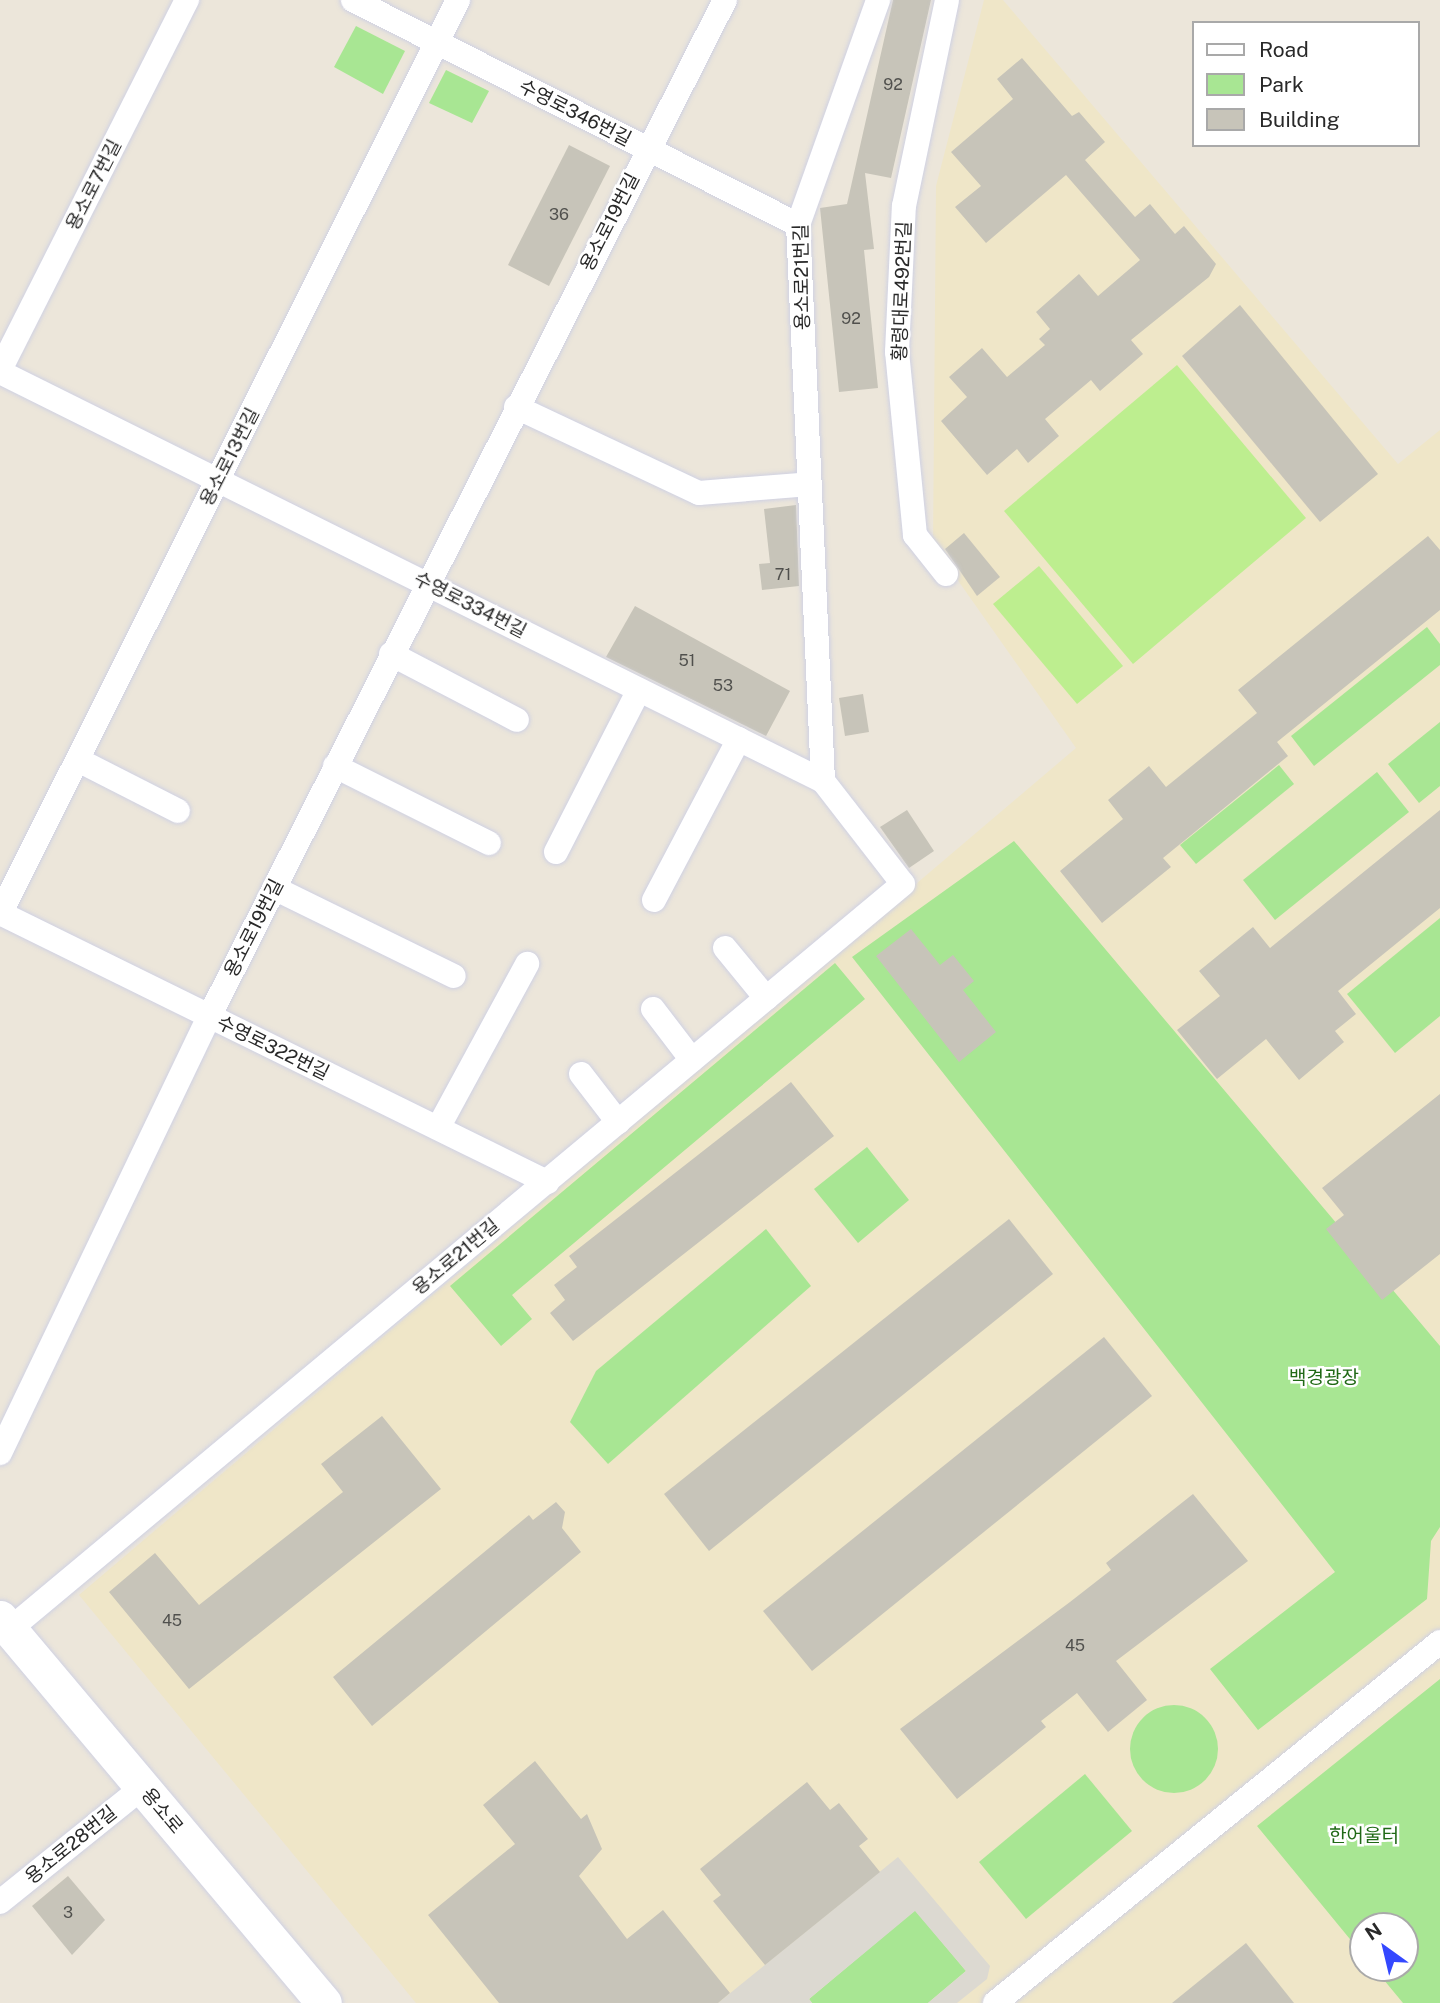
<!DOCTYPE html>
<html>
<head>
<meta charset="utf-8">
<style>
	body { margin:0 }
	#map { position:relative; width:1440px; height:2003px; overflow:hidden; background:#ece6da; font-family:"Public Sans","Noto Sans KR",sans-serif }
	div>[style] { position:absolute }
	.education>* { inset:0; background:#efe6c8 }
	.green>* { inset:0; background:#a8e693 }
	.round { border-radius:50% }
	.pitch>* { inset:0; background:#bdee8f }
	.plaza>* { inset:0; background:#dcd9d1 }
	.building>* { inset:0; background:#c7c4b9 }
	.roads { filter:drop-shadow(0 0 2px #cfd1e3) drop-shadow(0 0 2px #cfd1e3) }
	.minor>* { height:24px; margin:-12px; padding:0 12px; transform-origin:12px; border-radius:12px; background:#fff }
	.secondary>* { height:35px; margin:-17.5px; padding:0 17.5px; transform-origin:17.5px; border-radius:17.5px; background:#fff }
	span { translate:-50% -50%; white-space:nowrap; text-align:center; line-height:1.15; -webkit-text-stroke:5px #fff; paint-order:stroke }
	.number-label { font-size:16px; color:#50504d }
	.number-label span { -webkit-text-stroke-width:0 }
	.street-label { font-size:19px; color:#292929 }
	.park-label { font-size:19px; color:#206916 }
	.legend { position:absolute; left:1192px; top:21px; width:228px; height:126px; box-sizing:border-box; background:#fff; border:2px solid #a9a9a9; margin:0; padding:9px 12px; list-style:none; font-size:21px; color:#292929 }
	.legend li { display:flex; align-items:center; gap:14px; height:35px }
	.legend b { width:35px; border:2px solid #a9a9a9 }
	.north { position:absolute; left:1349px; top:1912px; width:70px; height:70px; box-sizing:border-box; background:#fff; border:2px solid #a9a9a9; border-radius:50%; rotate:326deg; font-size:19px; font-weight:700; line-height:28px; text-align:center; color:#292929 }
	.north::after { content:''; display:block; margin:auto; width:24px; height:32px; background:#3448ff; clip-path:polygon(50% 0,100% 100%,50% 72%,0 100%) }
</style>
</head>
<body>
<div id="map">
	<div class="education">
		<div style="clip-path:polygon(evenodd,984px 0,1003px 0,1398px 464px,1440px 430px,1440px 2003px,416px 2003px,79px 1595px,1076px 748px,933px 545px,936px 186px,984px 0,1363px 1926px,1405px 1926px,1405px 1968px,1363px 1968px,1363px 1926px)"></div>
	</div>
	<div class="green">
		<div style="clip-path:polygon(356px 26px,405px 51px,383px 94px,334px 67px)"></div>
		<div style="clip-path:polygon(446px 70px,489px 91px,472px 123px,429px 103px)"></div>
		<div style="clip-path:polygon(1427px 627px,1440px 644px,1440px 665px,1314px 766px,1291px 736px)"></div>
		<div style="clip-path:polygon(1440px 722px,1440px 786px,1419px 803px,1388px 764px)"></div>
		<div style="clip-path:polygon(1279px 765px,1294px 784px,1196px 864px,1180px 845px)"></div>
		<div style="clip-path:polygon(1377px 772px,1409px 812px,1275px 920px,1243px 880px)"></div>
		<div style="clip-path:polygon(1014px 841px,1440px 1346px,1440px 1527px,1431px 1541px,1427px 1599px,1258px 1730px,1210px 1669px,1335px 1572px,852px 957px)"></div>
		<div style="clip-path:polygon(1440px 918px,1440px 1016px,1395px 1053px,1347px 994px)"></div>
		<div style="clip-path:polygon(835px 963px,865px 999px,512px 1295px,532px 1319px,501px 1346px,450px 1286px)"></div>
		<div style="clip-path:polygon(867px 1147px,909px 1200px,858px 1243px,814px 1189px)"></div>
		<div style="clip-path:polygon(766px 1229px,811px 1286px,608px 1464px,570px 1422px,596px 1371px)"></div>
		<div style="clip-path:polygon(1440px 1679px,1440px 2003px,1403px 2003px,1374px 1968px,1405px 1968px,1405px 1926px,1363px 1926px,1363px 1955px,1257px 1826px)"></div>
		<div class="round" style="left:1130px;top:1705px;width:88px;height:88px"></div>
		<div style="clip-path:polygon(1085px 1774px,1132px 1831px,1026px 1919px,979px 1862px)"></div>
		<div style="clip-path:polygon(915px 1910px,966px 1971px,928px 2003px,812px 2003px,809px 1999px)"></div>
	</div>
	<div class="pitch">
		<div style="clip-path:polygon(1177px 365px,1306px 518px,1133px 664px,1004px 511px)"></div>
		<div style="clip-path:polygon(1039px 566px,1123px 666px,1077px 704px,993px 604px)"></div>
	</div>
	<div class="plaza">
		<div style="clip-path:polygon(898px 1857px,990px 1966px,987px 1979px,957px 2003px,928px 2003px,966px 1971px,915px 1911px,809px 1999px,812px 2003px,718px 2003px)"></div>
	</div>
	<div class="building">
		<div style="clip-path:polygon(893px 0,931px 0,891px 178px,865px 173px,874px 249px,864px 250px,878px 388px,839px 392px,820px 208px,847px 204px)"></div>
		<div style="clip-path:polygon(1022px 58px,1072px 116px,1079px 112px,1105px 142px,1085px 160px,1135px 217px,1150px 204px,1175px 234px,1184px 226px,1216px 264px,1209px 277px,1131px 340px,1143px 354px,1100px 391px,1091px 380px,1045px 419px,1059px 436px,1028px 463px,1017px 449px,987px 475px,941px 421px,967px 397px,949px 377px,982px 348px,1007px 377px,1045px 345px,1039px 339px,1050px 329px,1036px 312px,1079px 274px,1098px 296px,1140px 260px,1066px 175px,986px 243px,955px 207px,981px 186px,951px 152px,1013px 99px,997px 79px)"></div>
		<div style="clip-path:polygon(569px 145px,610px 166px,549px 286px,508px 265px)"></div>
		<div style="clip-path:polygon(1240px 305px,1378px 474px,1320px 522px,1182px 356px)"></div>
		<div style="clip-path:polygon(796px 505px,799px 586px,762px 590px,759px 564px,770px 563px,764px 509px)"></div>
		<div style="clip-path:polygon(964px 533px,1000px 577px,977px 596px,945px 549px)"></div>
		<div style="clip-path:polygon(1428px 536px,1440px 550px,1440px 610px,1277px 742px,1288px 756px,1163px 858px,1171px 867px,1102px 923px,1060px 871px,1123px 819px,1108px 800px,1149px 766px,1166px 787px,1257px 713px,1238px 690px)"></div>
		<div style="clip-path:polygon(635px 606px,790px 691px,766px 736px,606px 657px)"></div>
		<div style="clip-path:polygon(863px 694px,869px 732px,845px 736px,839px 698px)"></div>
		<div style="clip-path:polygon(907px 810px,934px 851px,909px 868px,880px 827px)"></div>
		<div style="clip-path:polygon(1440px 810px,1440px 908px,1338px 991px,1356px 1014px,1335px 1031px,1344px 1042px,1299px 1080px,1266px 1039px,1217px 1079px,1177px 1030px,1220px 996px,1199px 971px,1253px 927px,1270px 948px)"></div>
		<div style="clip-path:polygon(911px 929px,940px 965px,953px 955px,974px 981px,963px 990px,996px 1032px,959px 1062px,876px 956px)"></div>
		<div style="clip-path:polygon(791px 1082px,834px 1136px,573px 1341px,550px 1313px,565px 1300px,554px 1285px,577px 1267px,569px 1256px)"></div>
		<div style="clip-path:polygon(1440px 1094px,1440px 1254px,1382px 1300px,1326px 1229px,1344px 1215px,1322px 1188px)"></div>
		<div style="clip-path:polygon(1009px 1219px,1053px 1274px,709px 1551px,664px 1494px)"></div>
		<div style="clip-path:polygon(1104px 1337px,1152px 1396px,812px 1671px,763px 1611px)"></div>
		<div style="clip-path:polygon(382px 1416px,441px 1489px,189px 1689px,109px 1592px,155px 1553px,199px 1605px,343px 1492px,321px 1464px)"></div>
		<div style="clip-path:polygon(1193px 1494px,1248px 1561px,1116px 1661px,1147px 1700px,1108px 1732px,1077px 1693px,1041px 1721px,1046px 1727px,957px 1799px,900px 1729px,1070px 1602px,1111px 1570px,1106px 1563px)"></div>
		<div style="clip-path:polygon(556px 1502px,565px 1512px,562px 1528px,581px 1552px,372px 1726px,333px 1677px,529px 1515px,533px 1520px)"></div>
		<div style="clip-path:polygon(535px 1761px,581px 1819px,587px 1814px,602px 1849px,579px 1876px,627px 1939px,663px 1910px,730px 1993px,718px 2003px,499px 2003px,428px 1915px,515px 1844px,483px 1805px)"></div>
		<div style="clip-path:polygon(807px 1782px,830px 1810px,839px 1803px,868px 1839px,859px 1846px,880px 1872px,765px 1965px,713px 1901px,721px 1895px,700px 1869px)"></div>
		<div style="clip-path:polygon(68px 1876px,105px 1920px,72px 1955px,32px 1906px)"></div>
		<div style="clip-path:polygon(1246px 1943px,1294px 2003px,1172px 2003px)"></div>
	</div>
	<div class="roads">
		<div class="minor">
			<div style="left:353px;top:0;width:499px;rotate:26.8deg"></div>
			<div style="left:0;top:370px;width:415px;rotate:-63.2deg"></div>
			<div style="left:0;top:372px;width:919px;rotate:26.43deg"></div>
			<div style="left:823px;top:781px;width:130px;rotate:52.2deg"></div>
			<div style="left:903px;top:884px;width:1164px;rotate:140.16deg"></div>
			<div style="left:516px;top:407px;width:202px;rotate:25.2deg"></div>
			<div style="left:699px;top:493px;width:111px;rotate:-4.6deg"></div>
			<div style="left:946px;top:574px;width:50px;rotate:-128.5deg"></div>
			<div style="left:915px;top:535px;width:184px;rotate:-95.6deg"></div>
			<div style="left:897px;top:352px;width:146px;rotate:-87.3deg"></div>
			<div style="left:904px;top:206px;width:210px;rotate:-78.2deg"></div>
			<div style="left:391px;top:654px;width:142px;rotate:27.6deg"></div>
			<div style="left:78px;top:760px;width:112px;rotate:27deg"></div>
			<div style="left:335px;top:766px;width:172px;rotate:26.6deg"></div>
			<div style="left:823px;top:781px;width:557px;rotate:-92.57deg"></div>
			<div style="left:798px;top:225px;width:239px;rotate:-70.4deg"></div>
			<div style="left:556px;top:852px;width:182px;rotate:-62.9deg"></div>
			<div style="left:274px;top:888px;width:200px;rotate:26.1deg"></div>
			<div style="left:654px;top:900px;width:182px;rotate:-62.2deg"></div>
			<div style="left:0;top:913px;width:610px;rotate:26.19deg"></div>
			<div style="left:0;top:914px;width:1022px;rotate:-63.38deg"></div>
			<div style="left:725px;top:948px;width:65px;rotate:50.6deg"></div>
			<div style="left:653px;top:1009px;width:64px;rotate:52.6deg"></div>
			<div style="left:581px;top:1074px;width:61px;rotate:52.4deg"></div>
			<div style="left:438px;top:1128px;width:187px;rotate:-61.5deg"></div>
			<div style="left:0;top:1453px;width:484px;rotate:-64.4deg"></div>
			<div style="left:209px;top:1017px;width:1140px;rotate:-63.1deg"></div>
			<div style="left:0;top:1902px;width:182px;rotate:-38.8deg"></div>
			<div style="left:995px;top:2003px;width:573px;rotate:-39.05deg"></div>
		</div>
		<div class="secondary">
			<div style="left:0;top:1618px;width:503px;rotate:49.92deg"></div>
		</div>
	</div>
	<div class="number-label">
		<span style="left:893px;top:85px">92</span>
		<span style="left:559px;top:215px">36</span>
		<span style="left:851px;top:319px">92</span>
		<span style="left:783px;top:575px">71</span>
		<span style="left:687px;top:661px">51</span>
		<span style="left:723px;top:686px">53</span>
		<span style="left:172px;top:1621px">45</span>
		<span style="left:1075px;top:1646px">45</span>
		<span style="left:68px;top:1913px">3</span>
	</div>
	<div class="street-label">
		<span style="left:575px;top:113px;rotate:27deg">수영로346번길</span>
		<span style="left:94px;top:185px;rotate:-63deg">용소로7번길</span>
		<span style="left:610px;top:222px;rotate:-63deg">용소로19번길</span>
		<span style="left:802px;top:277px;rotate:-91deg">용소로21번길</span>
		<span style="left:902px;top:291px;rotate:-88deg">황령대로492번길</span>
		<span style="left:230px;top:457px;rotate:-63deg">용소로13번길</span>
		<span style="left:470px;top:605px;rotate:27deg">수영로334번길</span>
		<span style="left:254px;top:928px;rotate:-63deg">용소로19번길</span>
		<span style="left:273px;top:1048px;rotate:26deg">수영로322번길</span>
		<span style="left:456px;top:1257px;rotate:-40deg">용소로21번길</span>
		<span style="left:162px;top:1811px;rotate:50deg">용소로</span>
		<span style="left:71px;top:1845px;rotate:-39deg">용소로28번길</span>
	</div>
	<div class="park-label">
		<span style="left:1324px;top:1378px">백경광장</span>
		<span style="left:1364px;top:1836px">한어울터</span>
	</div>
	<ul class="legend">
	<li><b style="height:9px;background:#fff"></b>Road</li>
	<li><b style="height:19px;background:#a8e693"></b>Park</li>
	<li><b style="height:19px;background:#c7c4b9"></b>Building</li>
	</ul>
	<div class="north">N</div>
</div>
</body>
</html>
